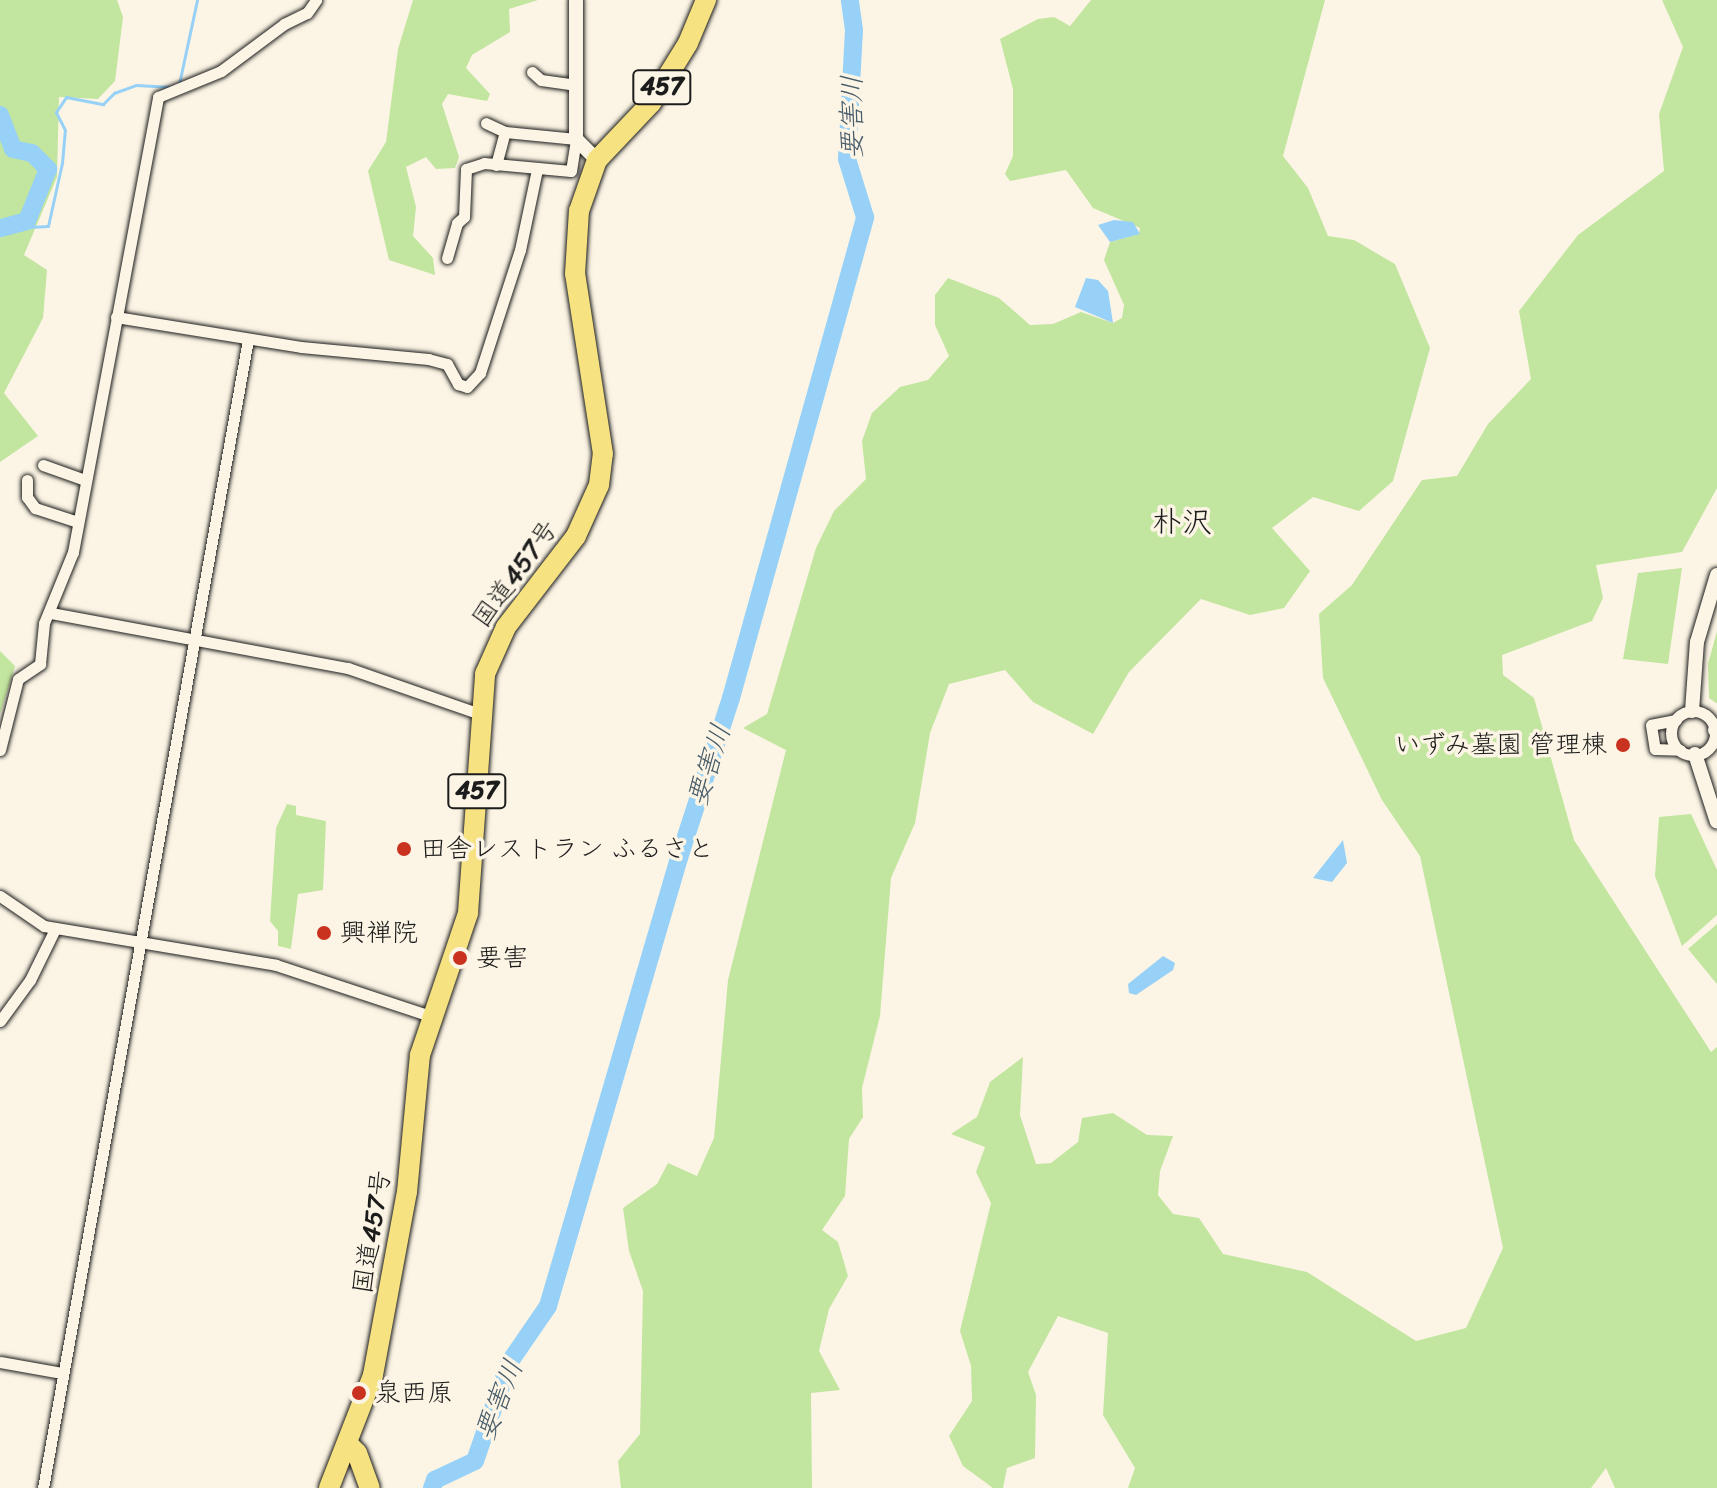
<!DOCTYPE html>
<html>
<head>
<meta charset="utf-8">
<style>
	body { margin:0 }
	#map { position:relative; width:1717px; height:1488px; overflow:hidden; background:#fcf5e5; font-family:Sriracha,"Klee One",sans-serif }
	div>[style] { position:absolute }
	.green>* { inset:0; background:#c2e59f }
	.water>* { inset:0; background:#97d1f7 }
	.stream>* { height:3px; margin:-1.5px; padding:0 1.5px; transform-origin:1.5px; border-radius:1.5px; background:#97d1f7 }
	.river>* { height:18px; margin:-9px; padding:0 9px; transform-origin:9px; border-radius:9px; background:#97d1f7 }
	.roads { filter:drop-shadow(0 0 2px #1c1c1c) drop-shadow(0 0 2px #1c1c1c) }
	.minor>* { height:11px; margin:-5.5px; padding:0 5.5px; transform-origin:5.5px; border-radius:5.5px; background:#fcf5e5 }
	.minor>.ring { margin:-5.5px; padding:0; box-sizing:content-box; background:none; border:11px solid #fcf5e5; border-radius:50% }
	.tertiary>* { height:14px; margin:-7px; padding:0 7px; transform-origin:7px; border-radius:7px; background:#fcf5e5 }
	.trunk>* { height:20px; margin:-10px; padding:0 10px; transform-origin:10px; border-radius:10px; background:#f7e281 }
	.dots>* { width:22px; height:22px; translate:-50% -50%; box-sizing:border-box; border:4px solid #fcf5e5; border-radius:50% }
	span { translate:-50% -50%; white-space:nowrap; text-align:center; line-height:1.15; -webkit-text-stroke:7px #fcf5e5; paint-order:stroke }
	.shield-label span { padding:2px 6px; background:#fcf5e5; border:2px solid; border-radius:6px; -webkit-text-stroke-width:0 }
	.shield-label { font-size:24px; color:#1c1c1c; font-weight:700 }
	.street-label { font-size:26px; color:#1c1c1c }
	.poi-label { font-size:26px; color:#1c1c1c }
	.right { translate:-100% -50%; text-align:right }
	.left { translate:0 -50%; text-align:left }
	.water-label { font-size:28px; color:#475b69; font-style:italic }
	.quarter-label { font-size:30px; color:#1c1c1c }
</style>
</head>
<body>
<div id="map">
	<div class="green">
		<div style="clip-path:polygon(0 0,117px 0,123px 17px,115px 81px,98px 99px,59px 97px,57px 177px,24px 255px,47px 270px,43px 318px,4px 393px,38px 436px,0 462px)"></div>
		<div style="clip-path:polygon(413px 0,538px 0,509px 9px,510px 32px,472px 55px,466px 68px,490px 94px,487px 101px,448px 94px,442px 104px,459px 157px,455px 168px,436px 169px,426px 157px,406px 167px,416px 207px,413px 236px,433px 258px,435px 275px,389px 260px,368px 171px,386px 142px,398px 49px)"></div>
		<div style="clip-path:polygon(1091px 0,1325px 0,1283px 156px,1308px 188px,1328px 236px,1354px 240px,1395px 264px,1430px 348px,1393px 481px,1359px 511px,1313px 497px,1272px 528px,1310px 571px,1284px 608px,1250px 615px,1201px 599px,1129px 672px,1093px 734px,1033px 702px,1005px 670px,949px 684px,930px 733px,915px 823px,891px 878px,880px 1016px,862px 1088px,863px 1117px,849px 1139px,845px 1196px,822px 1230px,838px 1242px,848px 1276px,829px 1309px,819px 1351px,840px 1390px,811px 1393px,812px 1488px,621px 1488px,618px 1461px,640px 1434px,643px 1291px,629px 1251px,623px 1208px,657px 1184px,668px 1163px,697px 1176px,714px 1138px,728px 980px,786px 750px,743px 728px,767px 714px,816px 548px,834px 511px,866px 479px,862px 441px,872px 413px,900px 387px,928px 380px,949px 356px,935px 325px,935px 295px,948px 278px,999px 298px,1030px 325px,1053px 324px,1081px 312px,1113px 323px,1122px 318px,1124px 305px,1104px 260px,1110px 242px,1139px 234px,1140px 228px,1093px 208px,1066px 170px,1010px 181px,1005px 174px,1013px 156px,1013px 89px,1000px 39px,1038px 19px,1054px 17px,1070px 26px)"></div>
		<div style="clip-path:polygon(1662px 0,1717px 0,1717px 488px,1682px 552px,1596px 565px,1603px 598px,1592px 621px,1502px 655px,1503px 675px,1534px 698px,1574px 840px,1711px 1052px,1717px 1047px,1717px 1488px,1615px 1488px,1606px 1468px,1591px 1488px,1128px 1488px,1135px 1468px,1103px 1415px,1108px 1333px,1058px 1316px,1028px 1372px,1036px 1395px,1035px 1458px,1007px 1468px,1003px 1488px,993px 1488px,963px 1466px,949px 1436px,972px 1401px,971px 1366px,960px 1331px,991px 1203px,976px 1172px,985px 1147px,951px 1134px,977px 1117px,990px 1082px,1023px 1057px,1020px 1115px,1036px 1164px,1051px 1163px,1078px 1142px,1082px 1118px,1113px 1113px,1147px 1135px,1173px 1136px,1160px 1171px,1158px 1195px,1173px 1214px,1199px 1218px,1223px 1254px,1307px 1272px,1416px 1341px,1466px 1328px,1503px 1248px,1420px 856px,1382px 800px,1323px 678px,1319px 614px,1352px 585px,1422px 480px,1457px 476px,1488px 424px,1531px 379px,1519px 311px,1578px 235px,1664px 171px,1659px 114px,1683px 47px)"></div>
		<div style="clip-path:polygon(1682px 568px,1668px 664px,1623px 659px,1638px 573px)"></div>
		<div style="clip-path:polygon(1717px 631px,1717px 703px,1716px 703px,1709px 698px,1708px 664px)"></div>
		<div style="clip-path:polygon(0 651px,15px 666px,0 714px)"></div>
		<div style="clip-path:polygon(287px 804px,296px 806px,296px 815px,326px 821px,323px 890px,298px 894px,291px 949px,278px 946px,278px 931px,270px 921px,276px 828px)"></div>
		<div style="clip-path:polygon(1691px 814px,1717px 870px,1717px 915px,1682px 946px,1655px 876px,1659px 817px)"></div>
		<div style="clip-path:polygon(1717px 924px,1717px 984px,1688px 949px)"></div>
	</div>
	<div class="water">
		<div style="clip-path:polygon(1114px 220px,1133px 222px,1140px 234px,1110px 242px,1098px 225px)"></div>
		<div style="clip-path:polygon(1086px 278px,1098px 280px,1108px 291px,1113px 323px,1075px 307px)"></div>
		<div style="clip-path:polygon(1343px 840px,1347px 863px,1332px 882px,1313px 878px)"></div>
		<div style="clip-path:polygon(1163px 956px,1175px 963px,1173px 970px,1136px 995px,1129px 993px,1128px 984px)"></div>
	</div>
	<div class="stream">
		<div style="left:179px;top:84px;width:86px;rotate:-77.9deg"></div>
		<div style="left:10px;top:228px;width:38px;rotate:-3deg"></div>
		<div style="left:48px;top:226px;width:65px;rotate:-77.5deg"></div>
		<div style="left:62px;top:163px;width:33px;rotate:-85deg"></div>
		<div style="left:65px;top:130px;width:20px;rotate:-117deg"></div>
		<div style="left:56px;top:112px;width:18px;rotate:-56deg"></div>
		<div style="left:66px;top:97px;width:38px;rotate:11deg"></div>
		<div style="left:103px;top:104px;width:16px;rotate:-45deg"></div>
		<div style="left:114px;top:93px;width:23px;rotate:-20deg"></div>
		<div style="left:136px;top:85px;width:36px;rotate:3deg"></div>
	</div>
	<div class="river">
		<div style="left:0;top:115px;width:36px;rotate:69deg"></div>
		<div style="left:13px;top:149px;width:19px;rotate:12deg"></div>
		<div style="left:32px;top:153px;width:23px;rotate:45deg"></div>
		<div style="left:48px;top:169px;width:56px;rotate:112deg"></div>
		<div style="left:27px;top:221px;width:28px;rotate:165deg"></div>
		<div style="left:432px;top:1488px;width:9px;rotate:-69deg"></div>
		<div style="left:435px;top:1480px;width:44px;rotate:-25.4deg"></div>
		<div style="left:475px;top:1461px;width:104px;rotate:-70.9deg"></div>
		<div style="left:509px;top:1363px;width:69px;rotate:-55.6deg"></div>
		<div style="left:548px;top:1306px;width:467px;rotate:-73.7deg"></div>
		<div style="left:679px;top:858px;width:168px;rotate:-72deg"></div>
		<div style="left:731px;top:698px;width:499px;rotate:-74.4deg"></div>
		<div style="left:865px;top:217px;width:61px;rotate:-107.2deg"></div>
		<div style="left:847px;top:159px;width:129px;rotate:-86.9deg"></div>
		<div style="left:854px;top:30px;width:30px;rotate:-98deg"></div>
	</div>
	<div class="roads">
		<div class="minor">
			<div style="left:532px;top:72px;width:12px;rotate:42deg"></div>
			<div style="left:541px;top:80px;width:34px;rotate:8deg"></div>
			<div style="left:496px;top:165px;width:34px;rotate:-75deg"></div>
			<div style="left:447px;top:258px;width:36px;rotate:-74deg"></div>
			<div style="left:457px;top:223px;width:9px;rotate:-41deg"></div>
			<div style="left:464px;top:217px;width:48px;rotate:-87.6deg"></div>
			<div style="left:466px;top:169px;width:19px;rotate:-18deg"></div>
			<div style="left:484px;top:163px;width:87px;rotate:5.3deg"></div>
			<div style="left:571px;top:171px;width:32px;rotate:-81deg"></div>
			<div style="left:576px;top:139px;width:71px;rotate:-174.4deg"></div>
			<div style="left:505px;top:132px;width:21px;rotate:-155deg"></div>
			<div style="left:116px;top:317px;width:187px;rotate:9.2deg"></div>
			<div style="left:301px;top:347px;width:128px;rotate:5.4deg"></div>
			<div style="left:428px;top:359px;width:20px;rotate:15deg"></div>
			<div style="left:447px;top:364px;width:23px;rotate:61deg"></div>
			<div style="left:458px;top:384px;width:9px;rotate:18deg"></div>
			<div style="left:467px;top:387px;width:19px;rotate:-47deg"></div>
			<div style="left:480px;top:373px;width:129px;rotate:-72deg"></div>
			<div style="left:520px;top:250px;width:83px;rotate:-78.1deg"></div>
			<div style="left:43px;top:465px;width:45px;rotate:19.7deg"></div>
			<div style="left:27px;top:480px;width:17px;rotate:90deg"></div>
			<div style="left:27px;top:497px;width:14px;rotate:54deg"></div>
			<div style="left:35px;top:508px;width:45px;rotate:18deg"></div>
			<div style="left:51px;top:613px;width:302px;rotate:10.5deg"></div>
			<div style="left:348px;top:668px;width:140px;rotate:19.2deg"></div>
			<div class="ring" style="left:1671px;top:711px;width:33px;height:33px"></div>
			<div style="left:1676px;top:720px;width:25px;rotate:169deg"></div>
			<div style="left:1651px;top:725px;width:24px;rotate:81deg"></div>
			<div style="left:1655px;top:749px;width:25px;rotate:2deg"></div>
			<div style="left:0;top:750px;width:73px;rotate:-75.8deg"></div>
			<div style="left:18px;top:679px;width:27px;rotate:-34deg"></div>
			<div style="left:40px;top:664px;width:41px;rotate:-84.4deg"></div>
			<div style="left:44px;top:623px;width:77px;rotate:-67.8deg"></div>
			<div style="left:73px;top:552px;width:463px;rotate:-79.4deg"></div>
			<div style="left:158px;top:97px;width:68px;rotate:-22.4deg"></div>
			<div style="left:221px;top:71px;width:79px;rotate:-36.7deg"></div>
			<div style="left:284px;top:24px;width:25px;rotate:-26deg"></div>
			<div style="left:307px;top:13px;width:16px;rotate:-55deg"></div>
			<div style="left:0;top:896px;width:53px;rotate:34.3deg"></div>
			<div style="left:44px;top:926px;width:235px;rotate:9.5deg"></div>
			<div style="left:276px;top:965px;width:165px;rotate:18.3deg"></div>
			<div style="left:0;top:1021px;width:51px;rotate:-53.8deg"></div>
			<div style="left:30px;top:980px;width:57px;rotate:-63.9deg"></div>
			<div style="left:0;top:1362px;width:63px;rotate:10.1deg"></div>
			<div style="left:43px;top:1488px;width:1167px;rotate:-79.88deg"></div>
		</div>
		<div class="tertiary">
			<div style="left:576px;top:0;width:139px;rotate:90deg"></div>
			<div style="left:576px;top:139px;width:30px;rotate:45deg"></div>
			<div style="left:1692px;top:711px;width:69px;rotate:-85.9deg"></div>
			<div style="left:1697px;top:642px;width:70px;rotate:-73.4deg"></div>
			<div style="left:1715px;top:730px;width:2px"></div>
			<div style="left:1695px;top:754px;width:71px;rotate:72.1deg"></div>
		</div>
		<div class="trunk">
			<div style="left:349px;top:1445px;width:11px;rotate:45deg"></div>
			<div style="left:357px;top:1453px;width:37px;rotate:70deg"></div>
			<div style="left:329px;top:1488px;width:121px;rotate:-68.7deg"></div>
			<div style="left:373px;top:1375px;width:186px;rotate:-79.5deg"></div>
			<div style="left:407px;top:1192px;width:138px;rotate:-84.6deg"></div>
			<div style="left:420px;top:1055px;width:150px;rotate:-71.3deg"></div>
			<div style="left:468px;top:913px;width:240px;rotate:-85.9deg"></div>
			<div style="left:485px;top:674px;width:51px;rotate:-65.9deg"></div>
			<div style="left:506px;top:627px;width:115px;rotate:-52.4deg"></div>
			<div style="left:576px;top:536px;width:56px;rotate:-65.7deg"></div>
			<div style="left:599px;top:485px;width:31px;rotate:-83deg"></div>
			<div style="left:603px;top:454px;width:182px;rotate:-98.8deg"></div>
			<div style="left:575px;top:274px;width:63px;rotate:-86.4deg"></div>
			<div style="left:579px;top:211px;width:54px;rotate:-70.6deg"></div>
			<div style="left:597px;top:160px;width:79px;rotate:-46.5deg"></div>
			<div style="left:651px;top:103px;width:70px;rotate:-58.3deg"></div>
			<div style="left:688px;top:43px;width:47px;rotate:-67.3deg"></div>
		</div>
	</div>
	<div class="dots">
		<div style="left:1623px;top:745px;background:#c8321e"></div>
		<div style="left:404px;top:849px;background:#c8321e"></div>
		<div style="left:324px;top:933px;background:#c8321e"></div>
		<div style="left:460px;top:958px;background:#c8321e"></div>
		<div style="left:359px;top:1393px;background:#c8321e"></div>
	</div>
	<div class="shield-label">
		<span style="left:662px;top:87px">457</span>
		<span style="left:477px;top:791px">457</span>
	</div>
	<div class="street-label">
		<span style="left:515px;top:574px;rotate:-54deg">国道457号</span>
		<span style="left:372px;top:1232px;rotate:-81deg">国道457号</span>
	</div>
	<div class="poi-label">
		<span class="right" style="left:1607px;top:745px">いずみ墓園 管理棟</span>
		<span class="left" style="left:420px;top:849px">田舎レストラン ふるさと</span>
		<span class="left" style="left:340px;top:933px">興禅院</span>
		<span class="left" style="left:476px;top:958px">要害</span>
		<span class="left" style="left:375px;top:1393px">泉西原</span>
	</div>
	<div class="water-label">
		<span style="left:852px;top:117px;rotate:-90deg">要害川</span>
		<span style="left:709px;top:765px;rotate:-72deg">要害川</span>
		<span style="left:499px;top:1400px;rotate:-68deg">要害川</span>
	</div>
	<div class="quarter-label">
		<span style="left:1182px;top:522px">朴沢</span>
	</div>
</div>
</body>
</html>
